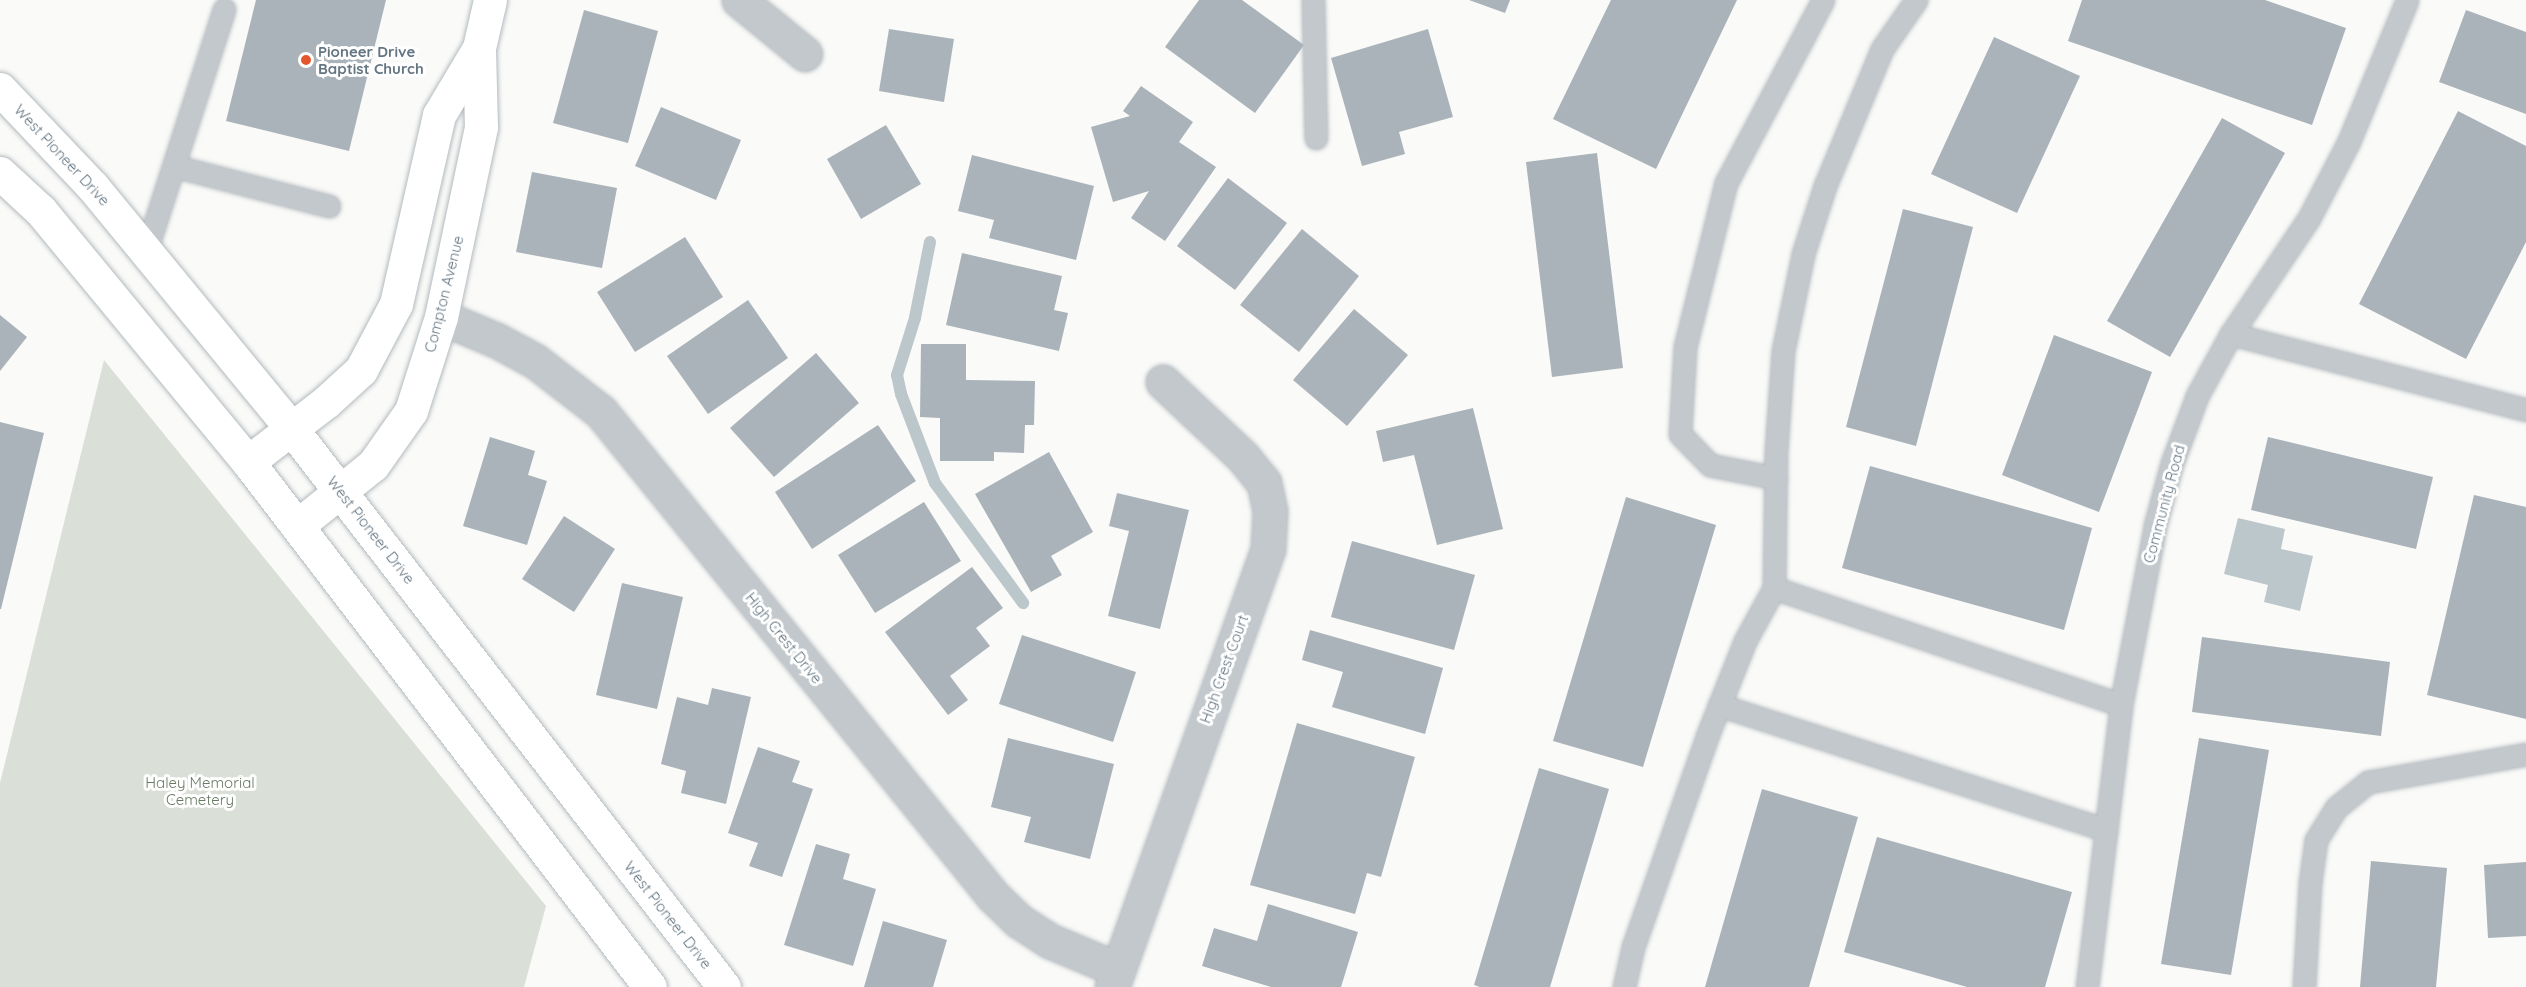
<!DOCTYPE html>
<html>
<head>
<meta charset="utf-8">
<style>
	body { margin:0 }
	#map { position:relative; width:2526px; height:987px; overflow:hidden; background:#fafaf8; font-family:Quicksand,sans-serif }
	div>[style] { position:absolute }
	.green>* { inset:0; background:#dadfd7 }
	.water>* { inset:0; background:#bbc7cb }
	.stream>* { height:12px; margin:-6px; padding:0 6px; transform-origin:6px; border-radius:6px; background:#bbc7cb }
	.building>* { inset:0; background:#aab3b9 }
	.roads { filter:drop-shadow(0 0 2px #b3babf) drop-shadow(0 0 2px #b3babf) }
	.lane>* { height:21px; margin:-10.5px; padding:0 10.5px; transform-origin:10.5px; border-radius:10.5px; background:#c3c8cc }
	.street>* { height:33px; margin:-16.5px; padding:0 16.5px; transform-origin:16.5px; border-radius:16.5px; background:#c3c8cc }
	.secondary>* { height:33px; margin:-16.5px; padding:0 16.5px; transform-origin:16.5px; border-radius:16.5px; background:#fff }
	.dots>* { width:16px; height:16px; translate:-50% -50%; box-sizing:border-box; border:3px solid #fff; border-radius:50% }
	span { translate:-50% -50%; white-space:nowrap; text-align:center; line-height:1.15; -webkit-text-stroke:6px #fff; paint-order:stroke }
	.poi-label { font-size:15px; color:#657683; font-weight:700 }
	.left { translate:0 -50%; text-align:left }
	.street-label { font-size:15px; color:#657683 }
	.park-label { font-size:15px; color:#687a64 }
</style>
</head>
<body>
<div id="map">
	<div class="green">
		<div style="clip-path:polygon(104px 360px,546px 906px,524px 987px,0 987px,0 783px)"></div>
	</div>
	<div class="water">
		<div style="clip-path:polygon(2238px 518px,2285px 529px,2281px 549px,2313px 556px,2300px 611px,2264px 602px,2268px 585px,2224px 574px)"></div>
	</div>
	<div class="stream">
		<div style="left:930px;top:242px;width:77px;rotate:101.2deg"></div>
		<div style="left:915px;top:318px;width:60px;rotate:107.5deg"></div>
		<div style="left:897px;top:375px;width:19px;rotate:78deg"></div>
		<div style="left:901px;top:394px;width:95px;rotate:69.1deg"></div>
		<div style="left:935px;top:483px;width:149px;rotate:53.7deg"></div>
	</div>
	<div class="building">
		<div style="clip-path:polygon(256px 0,386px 0,349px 151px,226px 121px)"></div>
		<div style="clip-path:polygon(1199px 0,1242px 0,1304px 45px,1255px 113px,1165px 47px)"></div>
		<div style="clip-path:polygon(1469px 0,1510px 0,1505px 13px)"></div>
		<div style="clip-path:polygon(1611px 0,1737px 0,1656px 169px,1553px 119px)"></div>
		<div style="clip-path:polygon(2082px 0,2265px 0,2346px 28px,2312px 125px,2068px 41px)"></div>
		<div style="clip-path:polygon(584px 10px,658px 31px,628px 143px,553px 123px)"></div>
		<div style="clip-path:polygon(2466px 10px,2526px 32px,2526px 114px,2439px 82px)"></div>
		<div style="clip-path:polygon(889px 29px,954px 39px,944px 102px,879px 91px)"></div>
		<div style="clip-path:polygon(1428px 29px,1453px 117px,1399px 132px,1405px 154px,1362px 166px,1331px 58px)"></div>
		<div style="clip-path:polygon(1994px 37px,2080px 76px,2017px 213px,1931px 174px)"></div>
		<div style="clip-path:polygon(1141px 86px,1193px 122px,1179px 142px,1216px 167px,1165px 241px,1131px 218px,1149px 191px,1113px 202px,1091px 127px,1130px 116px,1123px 111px)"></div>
		<div style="clip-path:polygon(661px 107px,741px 140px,716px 200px,635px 166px)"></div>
		<div style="clip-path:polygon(2458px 111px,2526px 146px,2526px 242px,2466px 359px,2359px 304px)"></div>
		<div style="clip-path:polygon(2222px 118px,2285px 153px,2170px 357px,2107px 321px)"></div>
		<div style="clip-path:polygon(886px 125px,921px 184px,861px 219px,827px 159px)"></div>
		<div style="clip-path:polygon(1597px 153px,1623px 368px,1552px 377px,1526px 162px)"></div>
		<div style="clip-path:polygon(972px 155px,1094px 186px,1076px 260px,989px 238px,994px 220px,958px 211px)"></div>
		<div style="clip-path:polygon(532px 172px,617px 188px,602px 268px,516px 252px)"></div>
		<div style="clip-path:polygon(1228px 178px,1287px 223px,1235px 290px,1177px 246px)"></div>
		<div style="clip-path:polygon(1903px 209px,1973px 227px,1916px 446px,1846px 427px)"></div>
		<div style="clip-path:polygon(1302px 229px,1359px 276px,1299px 352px,1240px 305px)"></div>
		<div style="clip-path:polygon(685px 237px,723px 297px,635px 352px,597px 292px)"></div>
		<div style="clip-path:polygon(962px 253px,1062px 276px,1054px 310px,1068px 313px,1059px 351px,946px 325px)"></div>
		<div style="clip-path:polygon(748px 300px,788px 358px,708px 414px,667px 356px)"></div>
		<div style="clip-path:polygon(1354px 309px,1408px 355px,1347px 426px,1293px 380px)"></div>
		<div style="clip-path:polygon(0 315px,27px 337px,0 371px)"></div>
		<div style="clip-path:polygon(2054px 335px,2152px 372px,2099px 512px,2002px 475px)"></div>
		<div style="clip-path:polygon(921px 344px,966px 344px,966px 380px,1035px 381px,1034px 425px,1025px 425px,1024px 453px,994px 452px,994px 461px,940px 461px,940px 418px,920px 417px)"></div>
		<div style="clip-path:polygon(816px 353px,859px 403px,774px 477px,730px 428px)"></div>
		<div style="clip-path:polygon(1473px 408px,1503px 529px,1437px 545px,1414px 455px,1383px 462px,1376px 431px)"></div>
		<div style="clip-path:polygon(0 422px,44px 433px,1px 609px,0 609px)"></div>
		<div style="clip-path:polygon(878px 425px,916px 481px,812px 549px,775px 492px)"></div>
		<div style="clip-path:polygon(490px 437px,535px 451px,528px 475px,547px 481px,527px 545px,463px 526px)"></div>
		<div style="clip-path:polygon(2268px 437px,2433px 477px,2416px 549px,2251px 510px)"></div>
		<div style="clip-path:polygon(1049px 452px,1093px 532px,1051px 556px,1062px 575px,1031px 592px,975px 494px)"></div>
		<div style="clip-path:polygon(1870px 466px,2092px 528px,2064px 630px,1842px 568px)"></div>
		<div style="clip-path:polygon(1117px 493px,1189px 510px,1160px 629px,1108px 616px,1129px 531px,1109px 526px)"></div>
		<div style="clip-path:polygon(2474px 495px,2526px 507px,2526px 719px,2427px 695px)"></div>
		<div style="clip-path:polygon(1626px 497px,1716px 525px,1643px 767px,1553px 741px)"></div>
		<div style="clip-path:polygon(924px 502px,961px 561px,875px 613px,838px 555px)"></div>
		<div style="clip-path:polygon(564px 516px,615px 549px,574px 612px,522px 579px)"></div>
		<div style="clip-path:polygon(1352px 541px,1475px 575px,1454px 650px,1331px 617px)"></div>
		<div style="clip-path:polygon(972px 567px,1003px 608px,976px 628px,990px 646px,950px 676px,968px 700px,948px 715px,885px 632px)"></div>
		<div style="clip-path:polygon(622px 583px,683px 597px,657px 709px,596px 695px)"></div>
		<div style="clip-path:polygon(1310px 630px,1443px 668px,1425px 734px,1332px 707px,1343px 672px,1302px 660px)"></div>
		<div style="clip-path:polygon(1022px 635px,1136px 672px,1113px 742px,999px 704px)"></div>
		<div style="clip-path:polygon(2202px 637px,2390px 662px,2381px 736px,2192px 712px)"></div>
		<div style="clip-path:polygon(712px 688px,751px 697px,726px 804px,681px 793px,686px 771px,661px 764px,677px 697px,708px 705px)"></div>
		<div style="clip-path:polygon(1297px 723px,1415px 757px,1381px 877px,1367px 873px,1355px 914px,1250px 885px)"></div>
		<div style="clip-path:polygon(1008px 738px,1114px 764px,1090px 859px,1024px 842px,1031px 817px,991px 807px)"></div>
		<div style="clip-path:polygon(2199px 738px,2269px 750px,2231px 975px,2161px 964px)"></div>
		<div style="clip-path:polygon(758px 747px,800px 761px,792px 782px,813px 789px,782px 877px,749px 866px,758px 843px,728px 833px)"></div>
		<div style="clip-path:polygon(1539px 768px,1609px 789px,1550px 987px,1480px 987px,1474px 985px)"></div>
		<div style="clip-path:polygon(1762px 789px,1858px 817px,1809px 987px,1705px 987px)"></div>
		<div style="clip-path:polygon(1877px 837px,2072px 892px,2045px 987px,1967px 987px,1844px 952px)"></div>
		<div style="clip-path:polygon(816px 844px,850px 854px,843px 879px,876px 889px,853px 966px,784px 945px)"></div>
		<div style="clip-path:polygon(2371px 861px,2447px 868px,2436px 987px,2360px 987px)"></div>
		<div style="clip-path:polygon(2526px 862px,2526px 936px,2488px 938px,2484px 865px)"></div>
		<div style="clip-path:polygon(1268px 904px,1358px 932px,1341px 987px,1271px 987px,1202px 966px,1214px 928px,1257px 941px)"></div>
		<div style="clip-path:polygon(883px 921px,947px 940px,933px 987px,864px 987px)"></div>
	</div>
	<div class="roads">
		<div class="lane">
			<div style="left:1313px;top:0;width:138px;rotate:88.8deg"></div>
			<div style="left:174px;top:166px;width:160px;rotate:14.5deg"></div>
			<div style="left:146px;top:251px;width:254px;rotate:-72.1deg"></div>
			<div style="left:2231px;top:334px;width:305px;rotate:14.4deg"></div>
			<div style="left:1776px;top:478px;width:67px;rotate:-168.9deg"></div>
			<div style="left:1710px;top:465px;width:43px;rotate:-134.1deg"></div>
			<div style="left:1680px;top:434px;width:87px;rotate:-86.7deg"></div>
			<div style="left:1685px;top:347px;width:169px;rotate:-76deg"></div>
			<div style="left:1726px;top:183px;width:207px;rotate:-62.1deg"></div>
			<div style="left:1774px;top:588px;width:366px;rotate:18.6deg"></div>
			<div style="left:1719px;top:705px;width:407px;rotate:17.9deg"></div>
			<div style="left:1624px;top:987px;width:41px;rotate:-77.3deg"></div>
			<div style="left:1633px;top:947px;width:226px;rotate:-70.6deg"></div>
			<div style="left:1708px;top:734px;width:100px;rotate:-68.3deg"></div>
			<div style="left:1745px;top:641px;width:60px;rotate:-61.3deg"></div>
			<div style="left:1774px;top:588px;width:137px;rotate:-89.2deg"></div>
			<div style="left:1776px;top:451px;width:100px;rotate:-86deg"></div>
			<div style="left:1783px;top:351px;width:99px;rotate:-78.3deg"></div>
			<div style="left:1803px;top:254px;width:71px;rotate:-72.1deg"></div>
			<div style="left:1825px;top:186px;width:148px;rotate:-67.4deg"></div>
			<div style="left:1882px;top:49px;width:60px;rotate:-55.2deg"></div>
			<div style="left:2087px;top:987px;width:284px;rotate:-83.1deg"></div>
			<div style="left:2121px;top:705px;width:182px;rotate:-79.2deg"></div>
			<div style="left:2155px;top:526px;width:65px;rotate:-74.9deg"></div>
			<div style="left:2172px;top:463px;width:72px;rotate:-69.5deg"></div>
			<div style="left:2197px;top:396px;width:71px;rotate:-61.3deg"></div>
			<div style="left:2231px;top:334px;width:140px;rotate:-56.1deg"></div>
			<div style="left:2309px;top:218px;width:87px;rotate:-62.5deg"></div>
			<div style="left:2349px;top:141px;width:152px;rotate:-67.6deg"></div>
			<div style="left:2304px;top:987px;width:104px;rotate:-86.7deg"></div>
			<div style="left:2310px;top:883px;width:43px;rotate:-82.1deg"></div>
			<div style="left:2316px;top:840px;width:39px;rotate:-58deg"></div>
			<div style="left:2337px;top:807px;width:40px;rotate:-39deg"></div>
			<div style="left:2368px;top:782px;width:160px;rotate:-10deg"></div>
		</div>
		<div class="street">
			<div style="left:739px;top:0;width:85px;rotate:39.3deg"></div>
			<div style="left:441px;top:317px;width:60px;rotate:22.7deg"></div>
			<div style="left:496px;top:340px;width:44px;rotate:28.3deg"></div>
			<div style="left:535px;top:361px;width:83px;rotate:37.7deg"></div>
			<div style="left:601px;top:412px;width:623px;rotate:51deg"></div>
			<div style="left:993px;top:896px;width:36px;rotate:44deg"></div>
			<div style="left:1019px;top:921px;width:37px;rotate:33deg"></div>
			<div style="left:1050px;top:941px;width:73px;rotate:22.7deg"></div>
			<div style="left:1112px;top:987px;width:465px;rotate:-70.4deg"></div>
			<div style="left:1268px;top:549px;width:38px;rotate:-87deg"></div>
			<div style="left:1270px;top:511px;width:29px;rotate:-102deg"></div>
			<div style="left:1264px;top:483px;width:33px;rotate:-129deg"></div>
			<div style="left:1243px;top:457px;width:110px;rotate:-136.8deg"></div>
		</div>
		<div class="secondary">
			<div style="left:0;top:89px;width:135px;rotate:46.5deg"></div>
			<div style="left:93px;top:187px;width:312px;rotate:50.6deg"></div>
			<div style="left:291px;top:428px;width:707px;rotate:52.24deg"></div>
			<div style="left:0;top:173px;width:56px;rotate:42.8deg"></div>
			<div style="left:41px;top:211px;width:325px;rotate:50.5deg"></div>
			<div style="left:248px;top:462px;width:661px;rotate:52.56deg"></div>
			<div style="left:248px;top:462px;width:98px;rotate:-37.6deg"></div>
			<div style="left:326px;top:402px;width:47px;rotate:-42.4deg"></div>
			<div style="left:361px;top:370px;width:75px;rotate:-62.1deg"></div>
			<div style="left:396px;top:304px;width:194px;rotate:-77.2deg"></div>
			<div style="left:439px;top:115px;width:78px;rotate:-59.2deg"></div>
			<div style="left:297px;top:526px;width:97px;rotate:-38.8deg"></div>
			<div style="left:373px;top:465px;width:66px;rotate:-54.9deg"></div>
			<div style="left:411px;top:411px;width:99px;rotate:-72.3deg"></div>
			<div style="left:441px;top:317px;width:194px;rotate:-78.1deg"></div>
			<div style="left:481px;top:127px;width:79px;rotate:-91.5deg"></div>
			<div style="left:479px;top:48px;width:49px;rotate:-77.1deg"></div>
		</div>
	</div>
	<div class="dots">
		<div style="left:306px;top:60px;background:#e4572e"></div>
	</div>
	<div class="poi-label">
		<span class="left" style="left:318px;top:60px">Pioneer Drive<br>Baptist Church</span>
	</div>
	<div class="street-label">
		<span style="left:62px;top:155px;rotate:47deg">West Pioneer Drive</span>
		<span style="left:444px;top:294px;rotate:-76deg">Compton Avenue</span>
		<span style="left:2164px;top:504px;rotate:-75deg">Community Road</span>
		<span style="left:371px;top:530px;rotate:52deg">West Pioneer Drive</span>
		<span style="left:784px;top:638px;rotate:51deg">High Crest Drive</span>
		<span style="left:1224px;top:669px;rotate:-70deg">High Crest Court</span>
		<span style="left:668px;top:915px;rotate:52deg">West Pioneer Drive</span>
	</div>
	<div class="park-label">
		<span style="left:200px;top:791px">Haley Memorial<br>Cemetery</span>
	</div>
</div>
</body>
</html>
